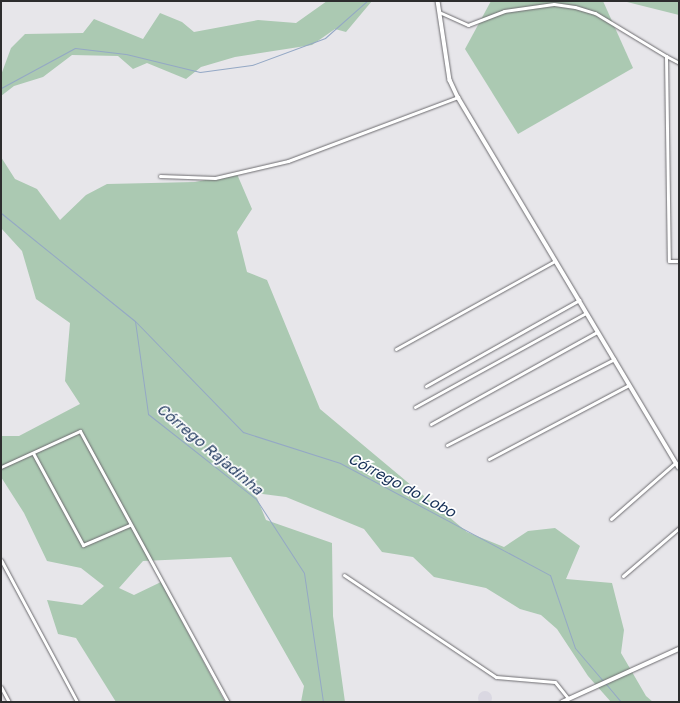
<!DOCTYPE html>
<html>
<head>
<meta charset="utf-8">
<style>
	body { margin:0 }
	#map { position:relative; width:680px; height:703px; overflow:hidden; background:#e7e6ea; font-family:"Golos Text",sans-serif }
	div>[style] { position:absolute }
	.built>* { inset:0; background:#dad8e2 }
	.round { border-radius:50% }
	.green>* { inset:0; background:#abc9b2 }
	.stream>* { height:1px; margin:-0.5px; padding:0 0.5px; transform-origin:0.5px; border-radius:0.5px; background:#94a8c5 }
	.roads { filter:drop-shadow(0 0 1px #6d6c70) drop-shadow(0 0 1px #6d6c70) }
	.minor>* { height:3px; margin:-1.5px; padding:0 1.5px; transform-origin:1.5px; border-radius:1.5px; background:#fff }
	.tertiary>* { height:3.5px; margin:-1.75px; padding:0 1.75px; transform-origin:1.75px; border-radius:1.75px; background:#fff }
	span { translate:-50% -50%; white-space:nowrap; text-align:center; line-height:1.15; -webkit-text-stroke:3.5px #fff; paint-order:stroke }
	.water-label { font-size:15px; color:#163057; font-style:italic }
	.frame { position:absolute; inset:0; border:2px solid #2d2d2e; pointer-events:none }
</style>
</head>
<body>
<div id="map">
	<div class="built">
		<div class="round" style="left:478px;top:691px;width:14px;height:14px"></div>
	</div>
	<div class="green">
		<div style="clip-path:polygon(327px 1px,372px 1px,346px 32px,335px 29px,312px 45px,235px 57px,201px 67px,186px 79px,147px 63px,133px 69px,118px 56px,72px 55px,43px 77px,14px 86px,1px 96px,1px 75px,11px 48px,25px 34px,83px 33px,94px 19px,143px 39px,160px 13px,182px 22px,194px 32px,258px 20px,296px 23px)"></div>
		<div style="clip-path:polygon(491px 1px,603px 1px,633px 68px,518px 134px,465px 49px)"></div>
		<div style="clip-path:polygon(623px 1px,679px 1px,679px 15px)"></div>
		<div style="clip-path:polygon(1px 157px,15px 179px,37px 189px,60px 220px,86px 195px,107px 184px,195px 182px,237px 174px,252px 209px,237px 232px,247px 272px,267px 280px,320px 409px,467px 532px,504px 547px,528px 531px,555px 528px,580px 546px,566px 579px,612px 583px,624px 630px,621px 653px,646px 696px,653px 702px,611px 702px,588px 676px,557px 629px,541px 615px,520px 609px,486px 588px,434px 577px,413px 557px,382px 552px,364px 529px,286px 497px,255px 493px,266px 520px,332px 543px,333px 616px,345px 702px,301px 702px,304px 686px,231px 557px,143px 561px,119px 588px,134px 595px,161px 582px,225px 702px,116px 702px,76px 638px,58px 634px,47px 600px,82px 605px,104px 586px,81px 568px,47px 561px,24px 513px,1px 477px,1px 436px,19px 436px,80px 404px,65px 381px,70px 323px,36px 299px,22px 251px,1px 228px)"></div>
	</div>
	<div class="stream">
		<div style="left:1px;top:88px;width:84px;rotate:-28.4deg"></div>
		<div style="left:75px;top:48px;width:51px;rotate:6.7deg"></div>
		<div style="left:126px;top:54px;width:76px;rotate:13.7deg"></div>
		<div style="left:200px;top:72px;width:52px;rotate:-7.7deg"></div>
		<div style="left:252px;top:65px;width:78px;rotate:-20.3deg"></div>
		<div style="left:325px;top:38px;width:56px;rotate:-41.4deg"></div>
		<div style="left:1px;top:213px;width:172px;rotate:38.9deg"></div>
		<div style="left:135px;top:321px;width:94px;rotate:82deg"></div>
		<div style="left:148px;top:414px;width:137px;rotate:38.2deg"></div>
		<div style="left:256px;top:499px;width:88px;rotate:57deg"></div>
		<div style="left:304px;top:573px;width:130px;rotate:81.6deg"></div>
		<div style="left:135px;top:321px;width:155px;rotate:45.8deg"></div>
		<div style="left:243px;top:432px;width:102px;rotate:17.7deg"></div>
		<div style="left:340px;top:463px;width:238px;rotate:28.1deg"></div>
		<div style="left:550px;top:575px;width:77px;rotate:71.1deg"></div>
		<div style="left:575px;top:648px;width:45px;rotate:49.5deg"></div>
		<div style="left:606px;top:684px;width:23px;rotate:50deg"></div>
	</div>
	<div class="roads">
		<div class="minor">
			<div style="left:439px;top:12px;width:32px;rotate:24deg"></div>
			<div style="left:468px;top:25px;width:39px;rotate:-21deg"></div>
			<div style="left:504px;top:11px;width:50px;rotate:-8deg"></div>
			<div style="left:554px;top:4px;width:21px;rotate:8deg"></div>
			<div style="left:575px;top:7px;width:21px;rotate:17deg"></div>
			<div style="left:595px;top:13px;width:83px;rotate:31.2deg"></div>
			<div style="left:666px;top:56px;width:205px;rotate:89.2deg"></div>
			<div style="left:669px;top:261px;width:10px"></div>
			<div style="left:666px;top:56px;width:15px;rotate:28deg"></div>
			<div style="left:160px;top:176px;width:55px;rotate:2.1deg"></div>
			<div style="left:215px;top:178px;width:75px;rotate:-13.1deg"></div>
			<div style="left:288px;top:161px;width:182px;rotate:-20.6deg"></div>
			<div style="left:396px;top:349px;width:182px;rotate:-29deg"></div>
			<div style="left:426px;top:386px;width:176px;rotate:-29.3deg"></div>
			<div style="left:415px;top:407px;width:195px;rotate:-28.8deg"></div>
			<div style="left:431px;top:424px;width:190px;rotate:-29deg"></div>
			<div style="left:447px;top:445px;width:188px;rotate:-27.2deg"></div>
			<div style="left:33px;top:453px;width:105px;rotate:61.5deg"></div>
			<div style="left:83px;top:545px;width:51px;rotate:-23.1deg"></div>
			<div style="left:489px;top:459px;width:158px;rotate:-27.9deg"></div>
			<div style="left:1px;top:467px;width:87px;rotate:-24.5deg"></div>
			<div style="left:80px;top:431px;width:309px;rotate:61.4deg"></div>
			<div style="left:611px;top:519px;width:86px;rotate:-41.2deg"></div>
			<div style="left:1px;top:560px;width:161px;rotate:61.8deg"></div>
			<div style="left:344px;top:575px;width:183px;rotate:33.9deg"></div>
			<div style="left:496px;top:677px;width:59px;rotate:4.8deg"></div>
			<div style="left:555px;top:682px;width:21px;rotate:51deg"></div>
			<div style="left:623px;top:576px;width:74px;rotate:-40.6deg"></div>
			<div style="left:1px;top:687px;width:17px;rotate:62deg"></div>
		</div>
		<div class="tertiary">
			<div style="left:438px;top:1px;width:80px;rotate:81.4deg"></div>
			<div style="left:450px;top:80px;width:19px;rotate:65deg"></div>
			<div style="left:458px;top:97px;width:431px;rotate:59.2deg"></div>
			<div style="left:562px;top:702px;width:128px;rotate:-24.4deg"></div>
		</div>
	</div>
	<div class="water-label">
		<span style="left:210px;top:449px;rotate:40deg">Córrego Rajadinha</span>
		<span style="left:402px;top:485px;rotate:28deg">Córrego do Lobo</span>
	</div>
	<div class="frame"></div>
</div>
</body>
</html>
